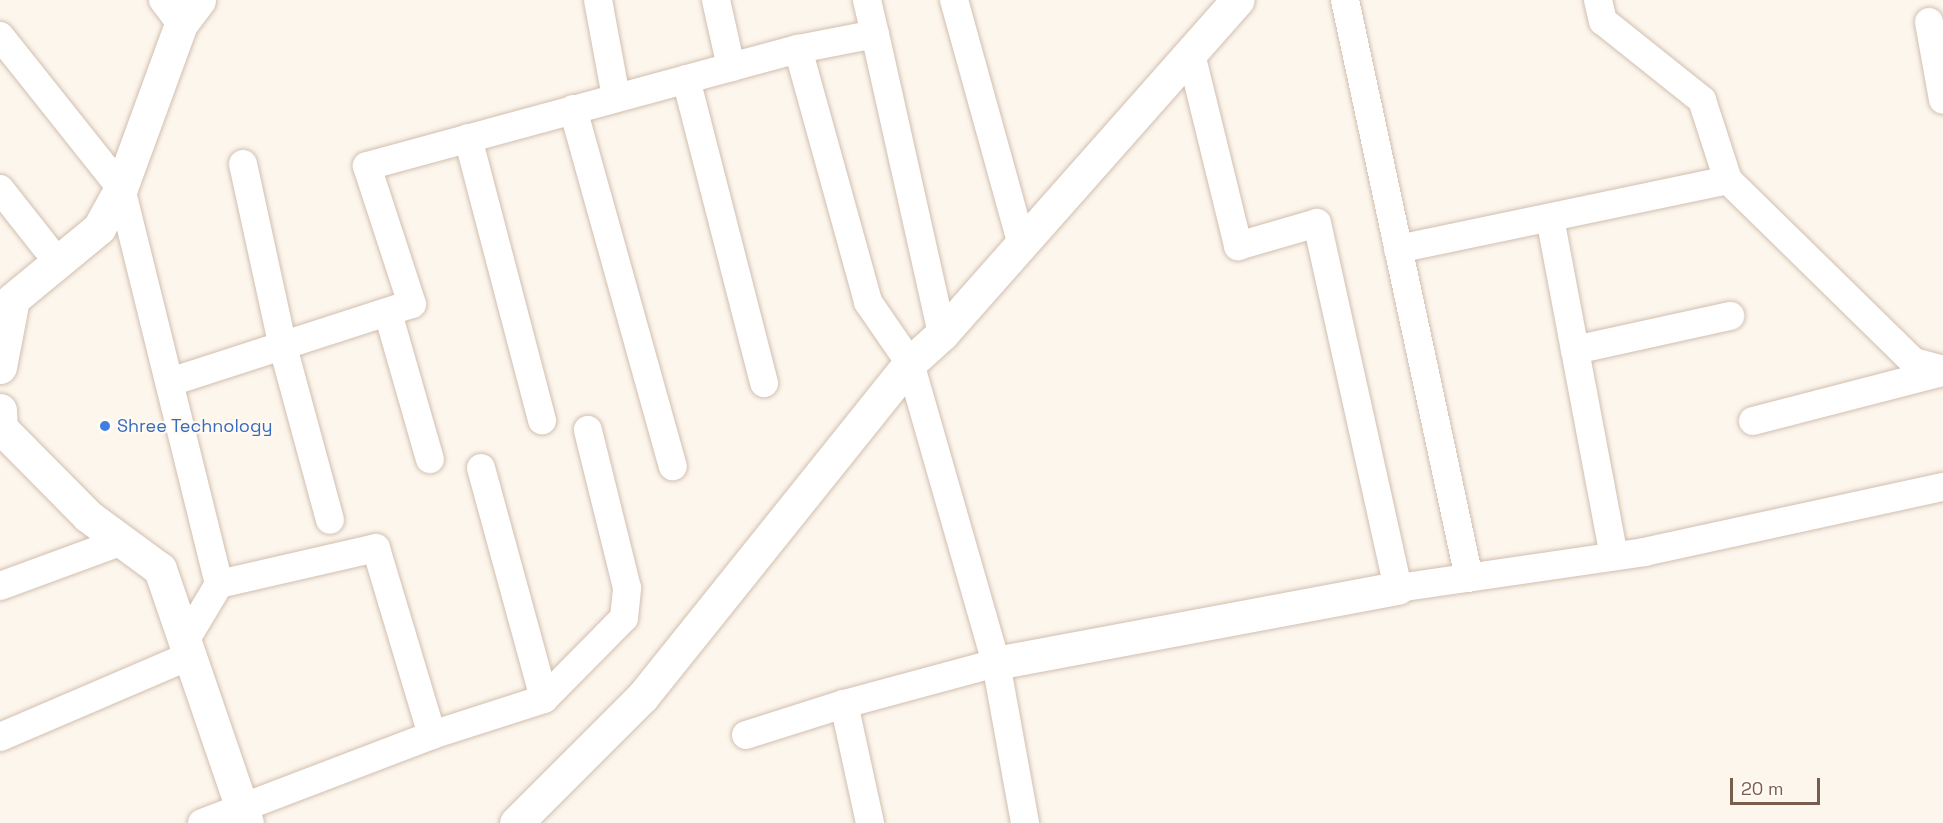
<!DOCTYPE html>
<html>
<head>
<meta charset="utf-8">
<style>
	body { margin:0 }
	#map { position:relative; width:1943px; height:823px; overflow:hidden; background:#fdf6ec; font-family:"Space Grotesk",sans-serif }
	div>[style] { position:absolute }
	.roads { filter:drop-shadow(0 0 2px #d1beb0) drop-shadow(0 0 2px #d1beb0) }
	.street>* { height:28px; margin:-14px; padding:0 14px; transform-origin:14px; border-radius:14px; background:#fff }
	.secondary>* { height:33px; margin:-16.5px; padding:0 16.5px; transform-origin:16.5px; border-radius:16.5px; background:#fff }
	.dots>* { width:16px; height:16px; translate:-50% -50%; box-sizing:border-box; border:3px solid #fffaf3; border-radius:50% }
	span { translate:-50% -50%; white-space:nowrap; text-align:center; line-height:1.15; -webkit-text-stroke:4.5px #fffaf3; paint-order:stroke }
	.shop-label { font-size:18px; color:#366cbe }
	.left { translate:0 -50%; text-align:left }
	.scale { position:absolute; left:1730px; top:778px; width:90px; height:27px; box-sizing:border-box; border:3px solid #7a5c4d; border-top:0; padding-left:8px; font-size:18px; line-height:21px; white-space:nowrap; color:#7a5c4d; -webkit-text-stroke:4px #fffaf3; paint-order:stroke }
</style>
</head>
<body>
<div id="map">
	<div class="roads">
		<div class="street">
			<div style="left:163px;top:0;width:30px;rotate:53deg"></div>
			<div style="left:598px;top:0;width:99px;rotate:79.5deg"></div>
			<div style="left:716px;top:0;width:69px;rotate:77.4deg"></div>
			<div style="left:867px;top:0;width:35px;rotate:77deg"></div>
			<div style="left:954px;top:0;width:254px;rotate:74.5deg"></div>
			<div style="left:1345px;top:0;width:591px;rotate:77.89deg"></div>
			<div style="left:1598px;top:0;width:22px;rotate:77deg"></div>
			<div style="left:1603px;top:21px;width:127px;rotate:38.6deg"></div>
			<div style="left:1702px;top:100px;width:84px;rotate:72deg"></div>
			<div style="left:1929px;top:22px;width:79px;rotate:79.8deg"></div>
			<div style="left:0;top:36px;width:194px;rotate:51.5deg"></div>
			<div style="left:121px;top:188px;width:408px;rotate:76.1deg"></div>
			<div style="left:219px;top:584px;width:66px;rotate:120.8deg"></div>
			<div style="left:798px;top:49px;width:263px;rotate:74.5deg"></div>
			<div style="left:868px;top:302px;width:74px;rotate:55.5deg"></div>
			<div style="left:910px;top:363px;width:312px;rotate:74deg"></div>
			<div style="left:996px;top:663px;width:163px;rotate:79.7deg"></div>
			<div style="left:1191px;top:54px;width:198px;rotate:76.2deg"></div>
			<div style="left:1238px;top:246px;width:82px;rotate:-16.2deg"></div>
			<div style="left:1317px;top:223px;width:374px;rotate:77.5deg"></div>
			<div style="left:1398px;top:588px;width:249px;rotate:-8.3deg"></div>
			<div style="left:1644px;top:552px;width:306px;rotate:-12.3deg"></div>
			<div style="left:686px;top:79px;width:314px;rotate:75.6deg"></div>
			<div style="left:573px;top:109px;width:371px;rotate:74.4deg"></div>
			<div style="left:468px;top:138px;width:292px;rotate:75.3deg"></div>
			<div style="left:243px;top:164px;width:187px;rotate:77.7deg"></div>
			<div style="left:283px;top:347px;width:179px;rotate:74.8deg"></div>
			<div style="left:0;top:189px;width:90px;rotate:51.7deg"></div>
			<div style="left:1550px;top:218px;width:344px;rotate:79.3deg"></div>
			<div style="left:1398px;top:249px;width:337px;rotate:-11.8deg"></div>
			<div style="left:1728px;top:180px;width:260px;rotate:44.4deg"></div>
			<div style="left:1914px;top:362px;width:30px;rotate:15deg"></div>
			<div style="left:388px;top:313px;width:152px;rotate:74deg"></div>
			<div style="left:1575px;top:350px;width:159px;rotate:-12.4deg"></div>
			<div style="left:170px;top:382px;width:254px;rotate:-17.9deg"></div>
			<div style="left:412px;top:304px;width:145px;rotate:-108.1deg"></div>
			<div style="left:367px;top:166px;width:447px;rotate:-15.2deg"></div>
			<div style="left:798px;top:49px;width:78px;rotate:-11deg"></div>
			<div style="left:875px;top:34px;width:307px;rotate:77.4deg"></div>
			<div style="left:1753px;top:421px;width:196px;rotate:-14.5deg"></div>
			<div style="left:481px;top:468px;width:239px;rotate:74.7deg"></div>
			<div style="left:0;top:586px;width:130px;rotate:-20.2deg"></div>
			<div style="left:432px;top:735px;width:118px;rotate:-17.8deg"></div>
			<div style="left:544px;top:699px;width:114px;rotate:-45.4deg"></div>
			<div style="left:624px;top:618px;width:30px;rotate:-84deg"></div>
			<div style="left:627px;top:588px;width:163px;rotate:-103.9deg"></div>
			<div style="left:746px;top:735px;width:103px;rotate:-17.6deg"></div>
			<div style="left:0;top:737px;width:206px;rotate:-23.2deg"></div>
			<div style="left:202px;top:823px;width:246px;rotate:-20.9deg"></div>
			<div style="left:432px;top:735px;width:195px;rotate:-106.7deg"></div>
			<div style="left:376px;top:548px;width:161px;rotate:167.1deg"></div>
			<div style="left:870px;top:823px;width:122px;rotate:-102.3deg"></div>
			<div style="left:844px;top:704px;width:157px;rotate:-15.1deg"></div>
		</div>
		<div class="secondary">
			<div style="left:0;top:367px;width:69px;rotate:-79.2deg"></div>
			<div style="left:13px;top:299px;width:112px;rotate:-39.5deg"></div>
			<div style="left:99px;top:228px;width:46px;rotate:-61.2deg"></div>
			<div style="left:121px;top:188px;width:175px;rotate:-69.9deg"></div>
			<div style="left:181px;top:24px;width:30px;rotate:-53deg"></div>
			<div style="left:0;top:410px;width:18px;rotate:87deg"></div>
			<div style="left:1px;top:428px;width:124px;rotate:45.3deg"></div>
			<div style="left:88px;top:516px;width:89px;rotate:36.4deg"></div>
			<div style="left:160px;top:569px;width:268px;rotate:71.1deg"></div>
			<div style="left:996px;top:663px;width:409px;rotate:-10.6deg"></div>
			<div style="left:516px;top:823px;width:180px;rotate:-45deg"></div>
			<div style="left:643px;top:696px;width:427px;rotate:-51.3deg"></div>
			<div style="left:910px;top:363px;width:43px;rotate:-42.2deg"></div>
			<div style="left:942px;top:334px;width:446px;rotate:-48.5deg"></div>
		</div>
	</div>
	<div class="dots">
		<div style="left:105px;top:426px;background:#3f7fe0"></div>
	</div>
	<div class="shop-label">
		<span class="left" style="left:117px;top:426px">Shree Technology</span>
	</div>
	<div class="scale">20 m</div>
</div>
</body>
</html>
